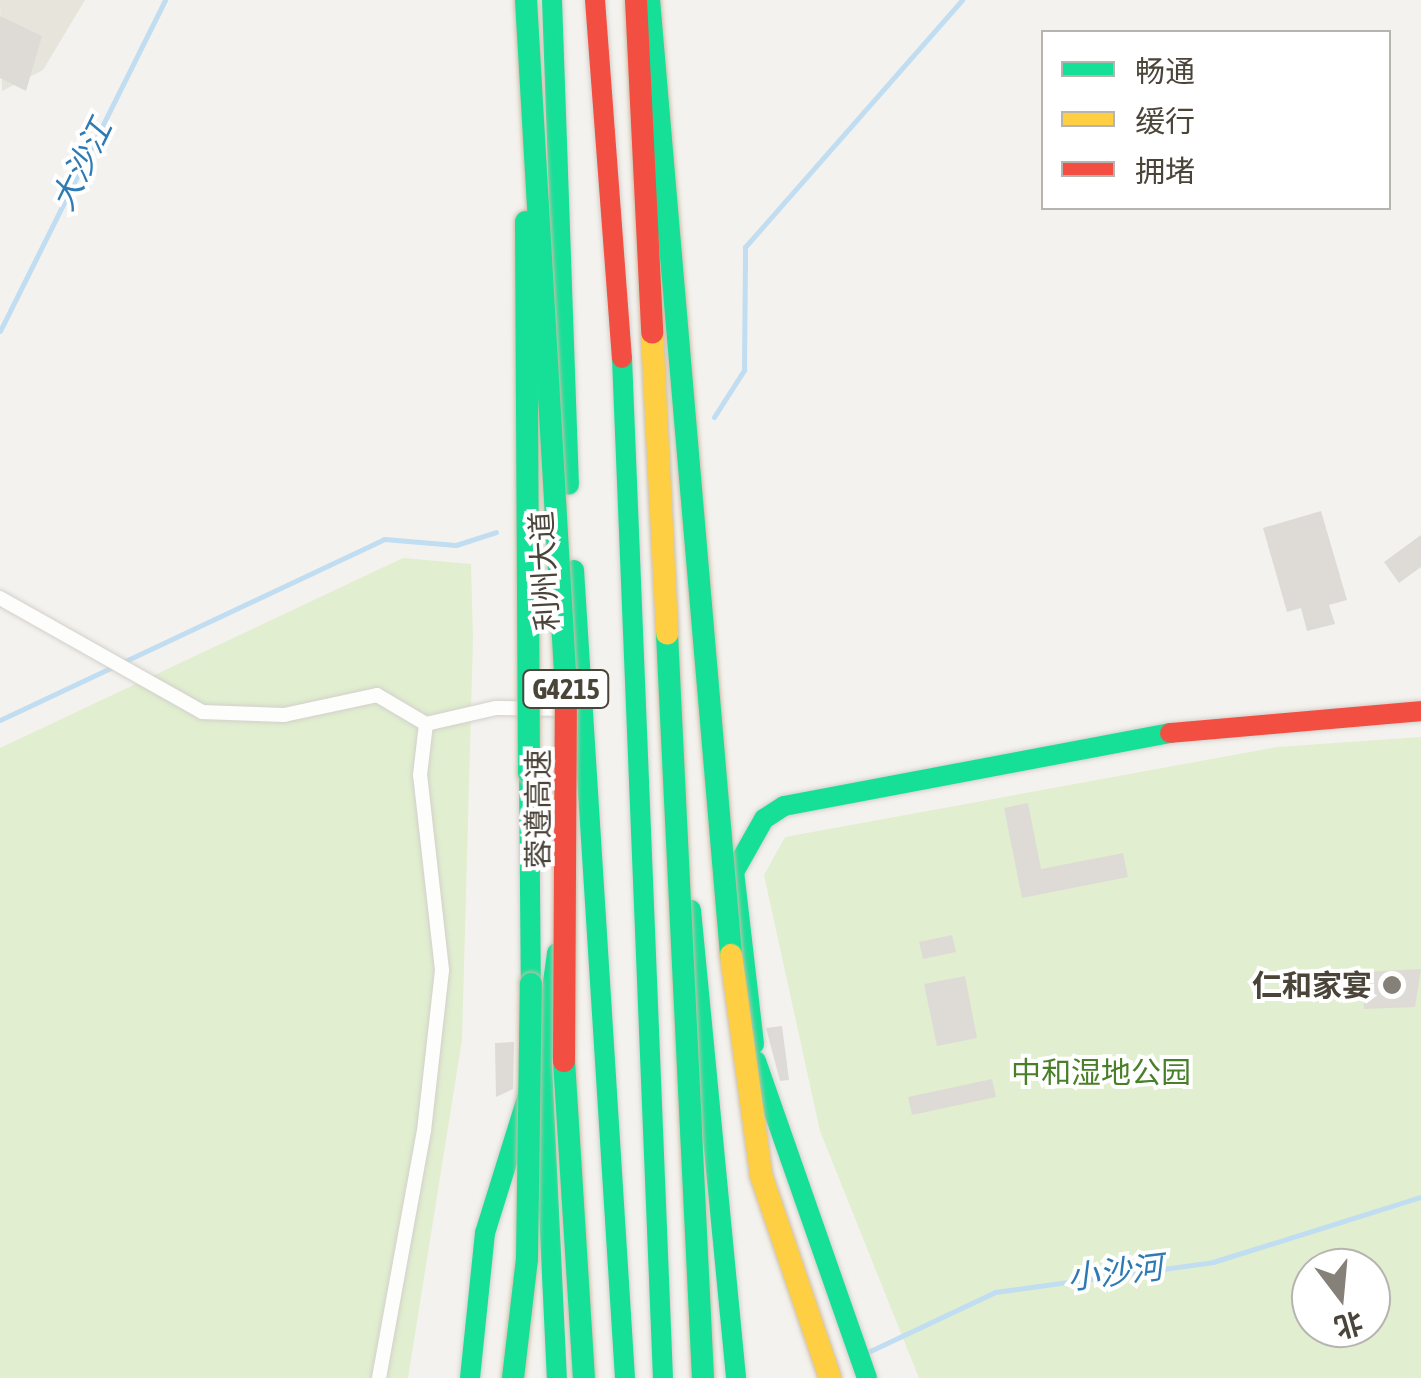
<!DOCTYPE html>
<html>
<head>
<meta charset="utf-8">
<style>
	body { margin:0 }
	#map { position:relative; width:1421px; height:1378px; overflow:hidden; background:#f4f2ee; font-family:"Asap Condensed","Noto Sans SC",sans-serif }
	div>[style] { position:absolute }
	.residential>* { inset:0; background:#e7e4dc }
	.green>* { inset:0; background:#e1eecf }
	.stream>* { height:5px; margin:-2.5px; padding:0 2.5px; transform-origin:2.5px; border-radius:2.5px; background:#c0ddf1 }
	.building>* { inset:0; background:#dedbd6 }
	.roads { filter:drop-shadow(0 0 2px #d2d0cb) drop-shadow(0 0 2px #d2d0cb) }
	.street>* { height:14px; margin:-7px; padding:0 7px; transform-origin:7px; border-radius:7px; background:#fdfdfc }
	.fast>* { height:20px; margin:-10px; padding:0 10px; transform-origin:10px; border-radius:10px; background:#16e098 }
	.jam>* { height:20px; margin:-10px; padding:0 10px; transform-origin:10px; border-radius:10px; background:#f24e42 }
	.bridges { filter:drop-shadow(0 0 2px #ccbfa9) drop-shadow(0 0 2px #ccbfa9) }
	.fast-bridge>* { height:22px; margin:-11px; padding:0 11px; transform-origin:11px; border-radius:11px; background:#16e098 }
	.slow-bridge>* { height:22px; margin:-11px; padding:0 11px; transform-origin:11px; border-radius:11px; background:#ffcf43 }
	.jam-bridge>* { height:22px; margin:-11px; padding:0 11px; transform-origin:11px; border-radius:11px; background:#f24e42 }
	.dots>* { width:28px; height:28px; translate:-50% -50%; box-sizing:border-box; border:5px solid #fff; border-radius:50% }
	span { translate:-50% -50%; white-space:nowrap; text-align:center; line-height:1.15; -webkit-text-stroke:8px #fff; paint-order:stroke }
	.shield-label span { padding:2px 8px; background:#fff; border:2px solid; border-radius:8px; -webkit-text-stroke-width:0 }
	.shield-label { font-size:28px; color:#4b4439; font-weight:700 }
	.street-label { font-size:30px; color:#4b4439 }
	.poi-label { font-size:30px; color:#4b4439; font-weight:700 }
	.right { translate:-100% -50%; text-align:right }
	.park-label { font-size:30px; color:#4a7f2a }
	.water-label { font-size:32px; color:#2e7ab2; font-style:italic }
	.legend { position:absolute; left:1041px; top:30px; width:350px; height:180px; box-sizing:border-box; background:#fff; border:2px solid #b7b4b0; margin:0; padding:12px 18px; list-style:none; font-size:30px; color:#4b4439 }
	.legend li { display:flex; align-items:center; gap:20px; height:50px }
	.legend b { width:50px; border:2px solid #b7b4b0 }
	.north { position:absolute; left:1291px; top:1248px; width:100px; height:100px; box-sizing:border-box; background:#fff; border:2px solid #b7b4b0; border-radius:50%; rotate:164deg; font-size:28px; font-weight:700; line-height:40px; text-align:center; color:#4b4439 }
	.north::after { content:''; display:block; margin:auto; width:35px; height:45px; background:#868178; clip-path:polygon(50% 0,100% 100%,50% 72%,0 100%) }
</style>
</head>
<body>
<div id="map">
	<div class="residential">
		<div style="clip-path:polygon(0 0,85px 0,43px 70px,2px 91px)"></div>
	</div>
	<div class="green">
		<div style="clip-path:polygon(403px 558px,471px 564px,473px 639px,462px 1040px,408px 1378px,0 1378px,0 748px)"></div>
		<div style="clip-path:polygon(evenodd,1421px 737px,1421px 1378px,919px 1378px,820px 1131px,764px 875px,785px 837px,1277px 747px,1421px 737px,1311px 1268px,1371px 1268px,1371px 1328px,1311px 1328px,1311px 1268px)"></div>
	</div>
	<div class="stream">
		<div style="left:0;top:331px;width:370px;rotate:-63.5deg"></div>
		<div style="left:714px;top:417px;width:56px;rotate:-57.4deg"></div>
		<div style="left:744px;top:370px;width:123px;rotate:-89.5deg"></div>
		<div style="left:745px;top:247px;width:329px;rotate:-48.7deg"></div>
		<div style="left:0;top:720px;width:425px;rotate:-25.2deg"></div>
		<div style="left:384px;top:539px;width:72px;rotate:4.8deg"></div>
		<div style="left:456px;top:545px;width:42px;rotate:-18deg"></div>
		<div style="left:866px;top:1353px;width:143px;rotate:-25.3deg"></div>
		<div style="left:995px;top:1292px;width:220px;rotate:-7.8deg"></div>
		<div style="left:1213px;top:1262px;width:218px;rotate:-17.4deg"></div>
	</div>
	<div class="building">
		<div style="clip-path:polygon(0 16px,42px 36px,26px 91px,0 78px)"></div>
		<div style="clip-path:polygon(1321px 511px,1347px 600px,1329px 605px,1335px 624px,1307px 631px,1301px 608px,1287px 612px,1263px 528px)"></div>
		<div style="clip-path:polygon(1421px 535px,1421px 567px,1399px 583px,1384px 562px)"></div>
		<div style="clip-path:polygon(1028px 803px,1041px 869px,1123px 853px,1128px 877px,1022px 898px,1004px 808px)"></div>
		<div style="clip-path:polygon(952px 935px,956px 952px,923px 959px,919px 942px)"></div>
		<div style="clip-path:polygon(1421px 969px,1415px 1007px,1364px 1009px,1362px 972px)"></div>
		<div style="clip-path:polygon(965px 976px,977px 1038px,937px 1046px,924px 984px)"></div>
		<div style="clip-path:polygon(782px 1026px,789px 1080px,780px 1081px,766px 1028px)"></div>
		<div style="clip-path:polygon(514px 1042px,513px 1089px,496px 1097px,495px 1043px)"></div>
		<div style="clip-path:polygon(992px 1079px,996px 1097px,912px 1115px,908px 1097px)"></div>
	</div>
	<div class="roads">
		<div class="street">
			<div style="left:0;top:598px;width:232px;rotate:29.4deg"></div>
			<div style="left:202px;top:712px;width:82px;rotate:2.1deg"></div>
			<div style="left:284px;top:715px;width:95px;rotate:-12.1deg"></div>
			<div style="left:377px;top:695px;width:57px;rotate:30.6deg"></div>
			<div style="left:426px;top:724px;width:72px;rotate:-12.9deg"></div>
			<div style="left:496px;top:708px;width:75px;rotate:0.8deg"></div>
			<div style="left:379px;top:1378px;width:251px;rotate:-79.7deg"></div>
			<div style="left:424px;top:1131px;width:162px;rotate:-83.6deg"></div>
			<div style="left:442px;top:970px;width:196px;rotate:-96.4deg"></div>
			<div style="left:420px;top:775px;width:51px;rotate:-83.3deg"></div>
		</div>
		<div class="fast">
			<div style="left:552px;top:0;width:485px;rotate:88deg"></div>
			<div style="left:622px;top:358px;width:1021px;rotate:87.7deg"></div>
			<div style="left:574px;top:570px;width:810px;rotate:86.39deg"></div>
			<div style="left:529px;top:773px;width:211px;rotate:89.5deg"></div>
			<div style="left:691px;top:910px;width:470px;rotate:84.5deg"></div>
			<div style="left:557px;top:953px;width:111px;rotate:97.8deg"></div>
			<div style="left:542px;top:1063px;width:315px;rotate:87.3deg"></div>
			<div style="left:754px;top:1044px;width:173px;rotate:-96.6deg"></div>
			<div style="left:734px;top:872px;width:61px;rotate:-60.5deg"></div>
			<div style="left:764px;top:819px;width:24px;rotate:-33deg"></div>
			<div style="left:784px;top:806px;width:393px;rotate:-10.7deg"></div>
			<div style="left:756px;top:1061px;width:336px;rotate:70.7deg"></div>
			<div style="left:470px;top:1378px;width:146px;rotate:-84.1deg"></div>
			<div style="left:485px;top:1233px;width:145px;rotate:-72.7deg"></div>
		</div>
		<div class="jam">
			<div style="left:595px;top:0;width:359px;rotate:85.7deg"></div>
			<div style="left:1170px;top:733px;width:252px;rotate:-5deg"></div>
		</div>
	</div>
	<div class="bridges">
		<div class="fast-bridge">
			<div style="left:526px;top:0;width:690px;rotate:86.68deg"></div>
			<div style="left:649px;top:0;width:959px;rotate:85.09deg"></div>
			<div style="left:526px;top:222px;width:551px;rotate:89.69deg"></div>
			<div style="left:667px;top:634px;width:745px;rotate:87.23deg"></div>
			<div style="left:564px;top:1061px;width:318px;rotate:86.4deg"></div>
			<div style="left:513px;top:1378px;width:120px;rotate:-83.3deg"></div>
			<div style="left:527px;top:1259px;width:275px;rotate:-89.2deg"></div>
		</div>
		<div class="slow-bridge">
			<div style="left:652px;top:333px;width:301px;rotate:87.1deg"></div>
			<div style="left:731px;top:955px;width:222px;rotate:82.2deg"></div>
			<div style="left:761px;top:1175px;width:214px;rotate:71.2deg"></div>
		</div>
		<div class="jam-bridge">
			<div style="left:636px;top:0;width:333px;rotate:87.2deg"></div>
			<div style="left:564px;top:1061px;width:372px;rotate:-89.7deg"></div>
		</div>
	</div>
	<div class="dots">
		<div style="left:1392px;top:985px;background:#868178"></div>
	</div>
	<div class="shield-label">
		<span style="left:566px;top:689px">G4215</span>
	</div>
	<div class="street-label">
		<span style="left:544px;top:571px;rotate:-93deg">利州大道</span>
		<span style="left:538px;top:809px;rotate:-90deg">蓉遵高速</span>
	</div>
	<div class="poi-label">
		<span class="right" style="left:1372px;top:985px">仁和家宴</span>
	</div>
	<div class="park-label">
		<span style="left:1101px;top:1072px">中和湿地公园</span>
	</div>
	<div class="water-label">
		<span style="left:82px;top:165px;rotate:-64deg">大沙江</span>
		<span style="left:1115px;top:1273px;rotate:-7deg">小沙河</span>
	</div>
	<ul class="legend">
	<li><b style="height:12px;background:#16e098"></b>畅通</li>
	<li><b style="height:12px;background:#ffcf43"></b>缓行</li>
	<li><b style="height:12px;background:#f24e42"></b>拥堵</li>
	</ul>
	<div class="north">北</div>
</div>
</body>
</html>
